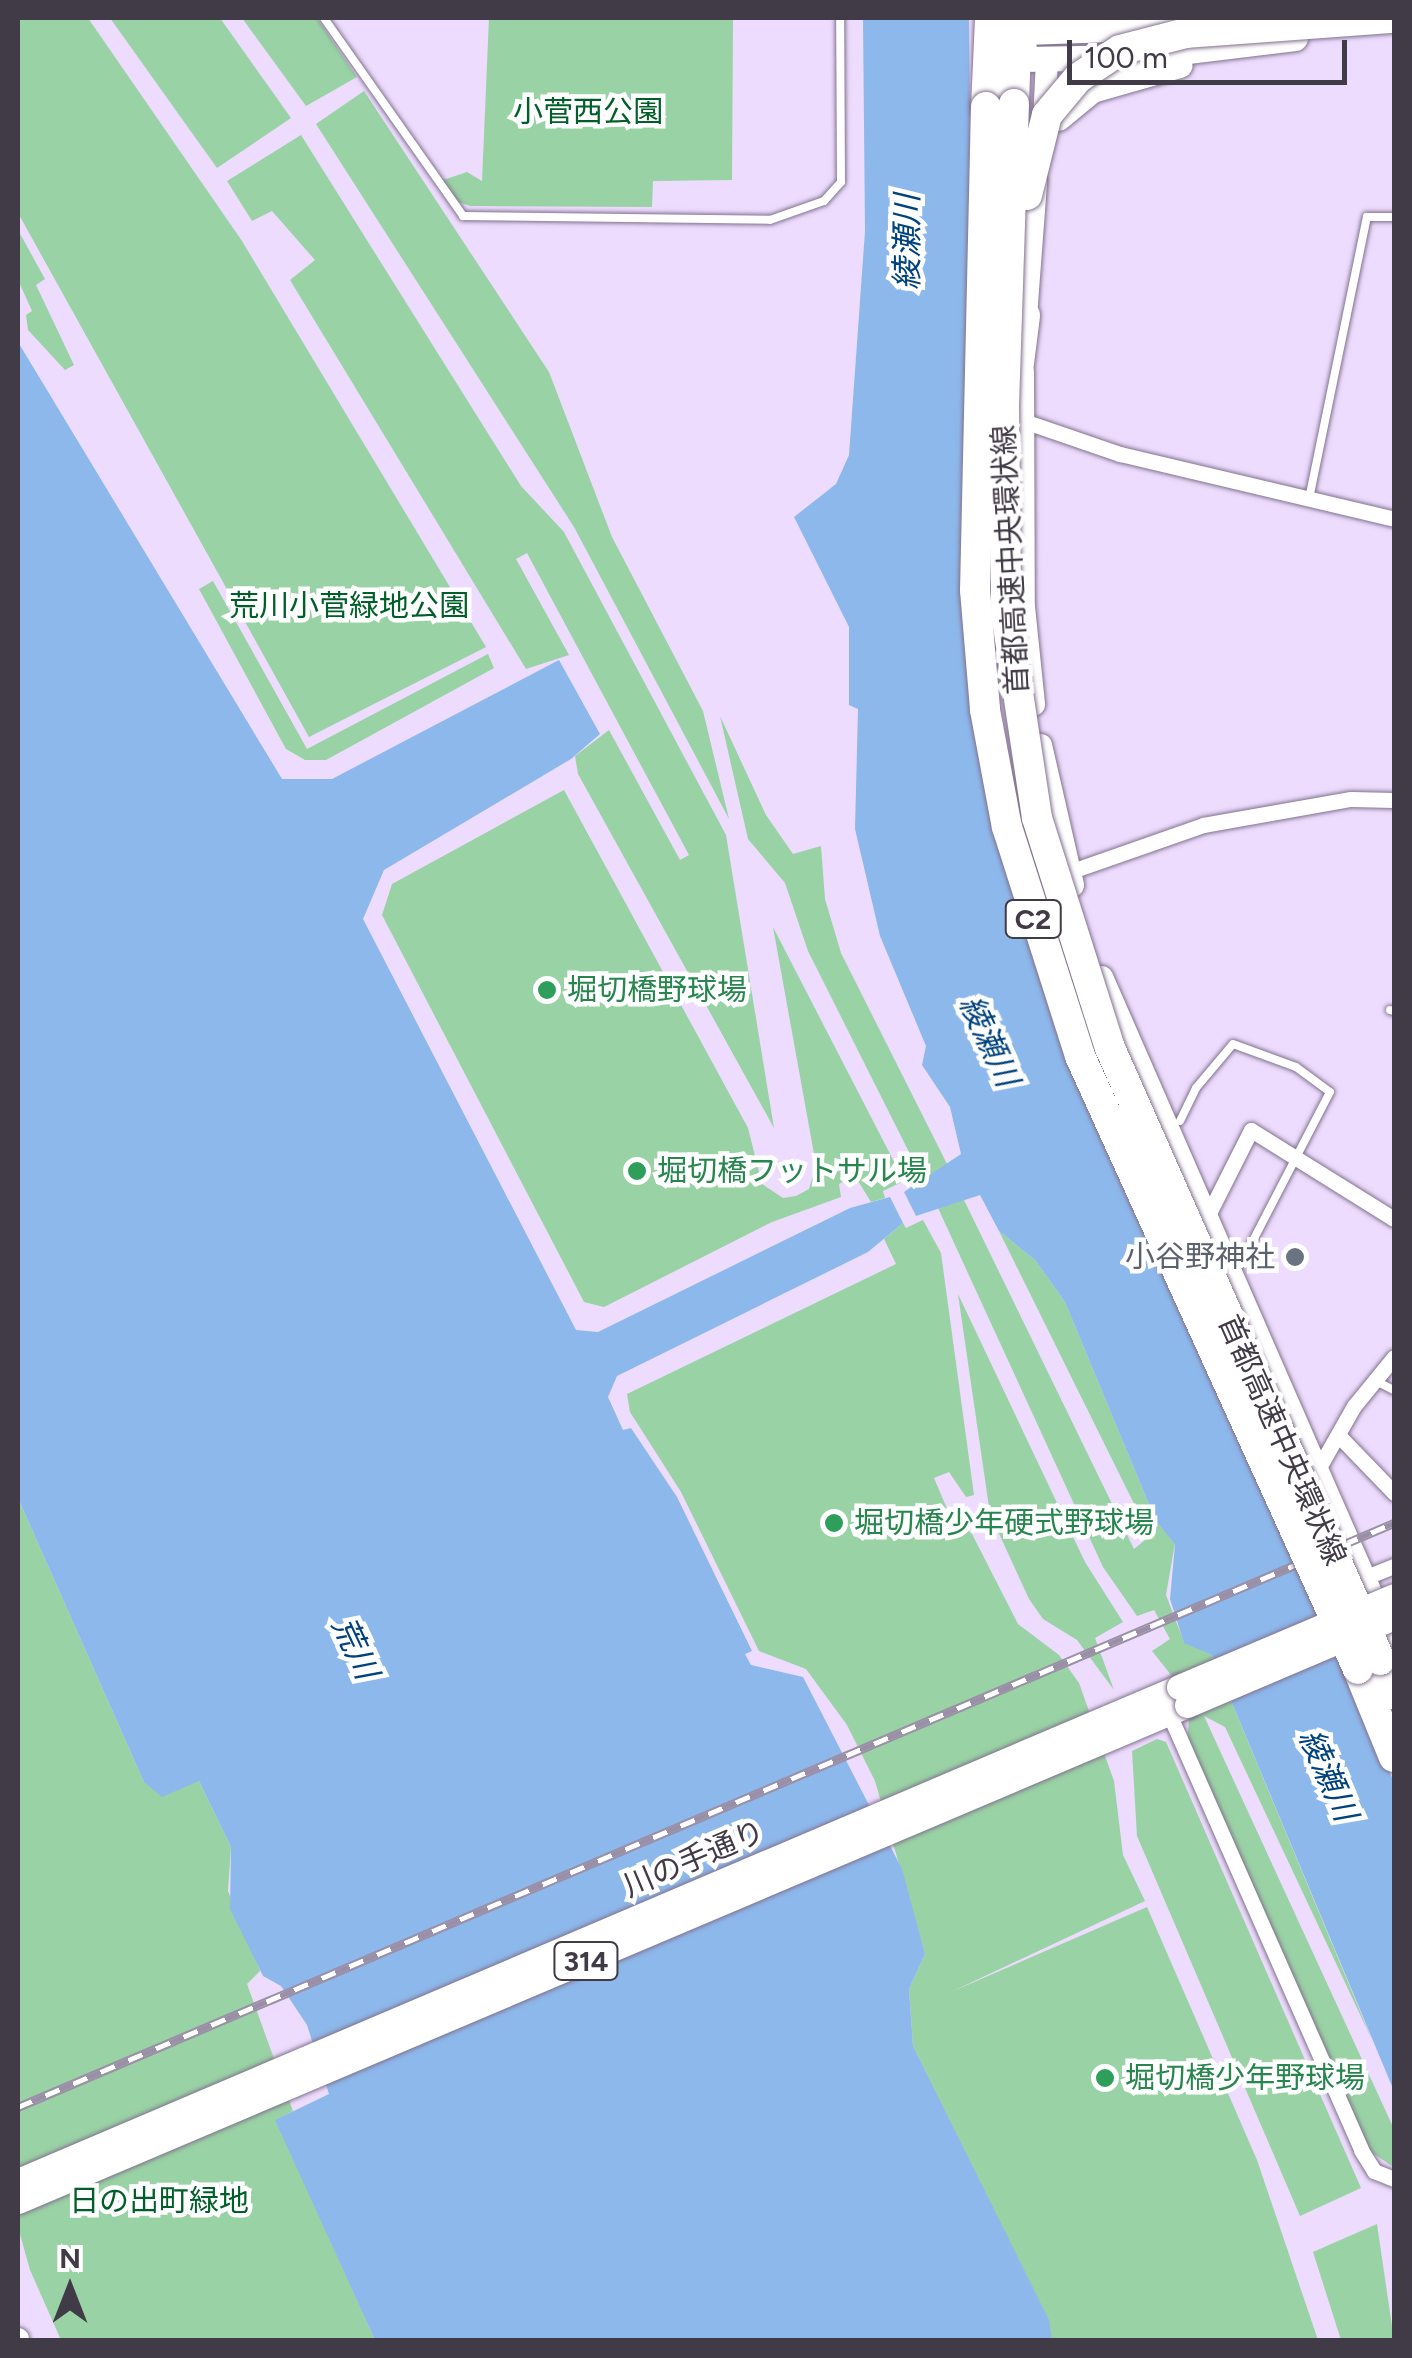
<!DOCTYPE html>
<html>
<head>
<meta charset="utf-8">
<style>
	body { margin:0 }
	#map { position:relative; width:1412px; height:2358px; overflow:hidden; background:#eddcfd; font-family:Figtree,"Noto Sans JP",sans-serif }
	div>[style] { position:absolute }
	.green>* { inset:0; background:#99d2a4 }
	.water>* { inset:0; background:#8db8eb }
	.roads { filter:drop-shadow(0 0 2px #81728f) drop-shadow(0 0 2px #81728f) }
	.lane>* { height:8px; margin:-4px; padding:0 4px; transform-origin:4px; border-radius:4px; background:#fff }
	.street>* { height:15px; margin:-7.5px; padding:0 7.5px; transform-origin:7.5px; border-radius:7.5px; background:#fff }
	.secondary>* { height:22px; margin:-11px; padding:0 11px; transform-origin:11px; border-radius:11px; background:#fff }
	.primary>* { height:25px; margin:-12.5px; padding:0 12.5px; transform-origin:12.5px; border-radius:12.5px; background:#fff }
	.highway>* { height:30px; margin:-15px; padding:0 15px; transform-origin:15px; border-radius:15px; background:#fff }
	.rail>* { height:9px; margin-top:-4.5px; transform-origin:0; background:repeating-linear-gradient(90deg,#fff 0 15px,#9b8fa7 0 30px); box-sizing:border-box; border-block:2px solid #9b8fa7 }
	.bridges { filter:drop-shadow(0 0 2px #81728f) drop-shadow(0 0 2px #81728f) }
	.primary-bridge>* { height:25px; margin:-12.5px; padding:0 12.5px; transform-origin:12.5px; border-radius:12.5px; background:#fff }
	.highway-bridge>* { height:30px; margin:-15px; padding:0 15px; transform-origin:15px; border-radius:15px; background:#fff }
	.dots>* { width:28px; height:28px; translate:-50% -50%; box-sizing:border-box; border:5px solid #fff; border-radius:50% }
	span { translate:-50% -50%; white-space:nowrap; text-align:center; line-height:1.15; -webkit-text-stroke:9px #fff; paint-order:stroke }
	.shield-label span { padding:2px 8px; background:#fff; border:2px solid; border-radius:8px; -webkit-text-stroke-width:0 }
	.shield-label { font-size:28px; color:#413a47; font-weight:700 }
	.park-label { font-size:30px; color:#005f28 }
	.street-label { font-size:30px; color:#413a47 }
	.leisure-label { font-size:30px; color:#27864d }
	.left { translate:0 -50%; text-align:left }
	.worship-label { font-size:30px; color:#5b616d }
	.right { translate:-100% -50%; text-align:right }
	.water-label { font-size:32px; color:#00427e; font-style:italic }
	.frame { position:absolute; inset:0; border:20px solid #413a47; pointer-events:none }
	.north { position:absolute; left:20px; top:2238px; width:100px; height:100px; -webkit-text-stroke:8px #fff; paint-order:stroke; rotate:0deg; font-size:28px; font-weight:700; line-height:40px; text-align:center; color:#413a47 }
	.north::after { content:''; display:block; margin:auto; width:35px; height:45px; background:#413a47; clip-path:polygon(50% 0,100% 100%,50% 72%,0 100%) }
	.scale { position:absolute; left:1067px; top:40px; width:280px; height:45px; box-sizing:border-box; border:5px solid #413a47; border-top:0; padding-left:12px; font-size:30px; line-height:35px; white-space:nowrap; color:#413a47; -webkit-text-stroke:8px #fff; paint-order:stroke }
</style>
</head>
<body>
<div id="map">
	<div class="green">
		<div style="clip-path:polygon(18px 18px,88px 18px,242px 241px,486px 647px,309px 737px,18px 213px)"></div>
		<div style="clip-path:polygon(110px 18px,220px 18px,291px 118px,217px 168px)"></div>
		<div style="clip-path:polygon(242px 18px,317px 18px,357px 77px,306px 106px)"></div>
		<div style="clip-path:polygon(489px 18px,733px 18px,732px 180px,653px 181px,652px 207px,470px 206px,456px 201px,443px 180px,467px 172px,482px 181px)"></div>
		<div style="clip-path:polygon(364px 91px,549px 372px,612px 537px,703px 711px,729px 819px,574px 527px,316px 124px)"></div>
		<div style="clip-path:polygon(301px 135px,521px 486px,564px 532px,726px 835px,774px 1128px,578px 774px,575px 756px,609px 730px,680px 860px,689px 855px,527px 553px,516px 559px,569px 655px,526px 669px,290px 280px,315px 260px,272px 211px,252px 221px,227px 181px)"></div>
		<div style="clip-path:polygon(18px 230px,45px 279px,36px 285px,74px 365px,65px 370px,28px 330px,26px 315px,32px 311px,18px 280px)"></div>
		<div style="clip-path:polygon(213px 581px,307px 749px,488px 654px,494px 668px,326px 760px,305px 760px,286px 749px,199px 589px)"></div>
		<div style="clip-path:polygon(720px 716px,766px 815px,793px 854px,821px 846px,825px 899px,841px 953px,947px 1164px,923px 1180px,808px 951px,785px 883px,748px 839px)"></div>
		<div style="clip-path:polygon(564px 790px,748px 1128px,762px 1184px,783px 1198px,796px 1196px,809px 1189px,816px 1165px,773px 927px,904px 1181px,883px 1191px,885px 1198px,871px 1202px,855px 1176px,839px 1184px,841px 1197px,772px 1222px,604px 1307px,584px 1302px,382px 915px,392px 884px)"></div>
		<div style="clip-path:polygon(964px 1200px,1134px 1549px,1150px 1536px,999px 1231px,1035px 1260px,1065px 1302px,1156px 1521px,1175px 1543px,1166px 1595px,1184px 1642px,1212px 1655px,1372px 2040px,1225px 1727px,1204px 1716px,1394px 2129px,1392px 2166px,1365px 2148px,1187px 1750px,1190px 1699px,1152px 1651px,1170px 1639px,1154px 1610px,1137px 1616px,1103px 1567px,938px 1208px)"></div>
		<div style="clip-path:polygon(923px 1220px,941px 1253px,974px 1495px,966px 1497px,949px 1472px,934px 1478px,948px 1511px,972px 1534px,1018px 1624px,1059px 1655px,1079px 1683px,1114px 1781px,1123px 1855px,1145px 1901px,951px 1992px,1147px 1907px,1257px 2160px,1318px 2340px,1052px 2340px,1045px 2313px,913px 2046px,909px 1989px,925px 1954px,875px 1781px,847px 1725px,806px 1669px,759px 1651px,681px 1492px,630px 1412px,627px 1394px,896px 1264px,884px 1239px,903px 1223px,906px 1228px)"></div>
		<div style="clip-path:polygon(958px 1294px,1085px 1562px,1123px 1622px,1095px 1638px,1114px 1690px,1077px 1640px,1043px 1619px,1029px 1599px,990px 1514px)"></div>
		<div style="clip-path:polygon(18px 1498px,144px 1782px,199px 1781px,231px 1847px,228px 1891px,260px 1971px,247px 1984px,293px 2111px,276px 2120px,375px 2340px,61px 2340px,30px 2270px,18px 2227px)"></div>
		<div style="clip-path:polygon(1157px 1739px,1166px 1742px,1361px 2188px,1300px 2216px,1137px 1836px,1132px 1751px)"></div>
		<div style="clip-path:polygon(1377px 2224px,1394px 2340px,1341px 2340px,1313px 2252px)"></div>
	</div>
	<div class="water">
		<div style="clip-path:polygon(863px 18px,969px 18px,971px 238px,1004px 866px,1071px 1063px,1394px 1782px,1394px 2091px,1212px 1655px,1184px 1643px,1170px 1599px,1175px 1544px,1156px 1521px,1065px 1302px,1035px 1260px,999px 1231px,980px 1195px,916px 1216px,904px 1192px,961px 1154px,950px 1107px,922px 1065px,926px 1046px,880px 936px,855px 829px,858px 709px,849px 705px,849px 627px,794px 517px,836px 484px,849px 455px,865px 231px)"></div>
		<div style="clip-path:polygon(18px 342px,282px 779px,332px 779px,559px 660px,600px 734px,571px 759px,384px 870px,363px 919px,576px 1330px,598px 1332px,850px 1208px,890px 1197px,903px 1223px,868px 1252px,617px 1376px,608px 1397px,623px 1430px,631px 1428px,677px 1497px,752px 1651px,745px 1654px,751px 1665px,803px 1677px,902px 1869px,925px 1954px,909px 1989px,913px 2046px,1049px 2320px,1052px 2340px,375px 2340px,275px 2120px,329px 2094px,307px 2025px,281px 1986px,263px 1976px,230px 1909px,231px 1847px,199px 1781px,162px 1797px,144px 1782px,18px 1498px)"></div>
	</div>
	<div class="roads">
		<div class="lane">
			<div style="left:324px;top:18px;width:242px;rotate:54.9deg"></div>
			<div style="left:463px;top:216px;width:307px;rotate:0.7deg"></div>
			<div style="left:770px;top:220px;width:57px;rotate:-19.4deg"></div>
			<div style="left:824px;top:201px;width:25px;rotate:-48deg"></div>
			<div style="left:841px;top:182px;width:164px;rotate:-90.3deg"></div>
			<div style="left:1309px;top:499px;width:288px;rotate:-78.4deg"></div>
			<div style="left:1367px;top:217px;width:27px"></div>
			<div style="left:1390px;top:1010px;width:4px;rotate:14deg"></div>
			<div style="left:1180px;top:1121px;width:37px;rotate:-64deg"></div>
			<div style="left:1196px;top:1088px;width:57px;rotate:-49.9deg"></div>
			<div style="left:1233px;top:1044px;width:67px;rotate:20.1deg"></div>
			<div style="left:1296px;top:1067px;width:42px;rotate:36.3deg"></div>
			<div style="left:1330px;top:1092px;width:194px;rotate:117.4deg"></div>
			<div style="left:1376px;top:1381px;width:20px;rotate:27deg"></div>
		</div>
		<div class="street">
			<div style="left:1021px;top:420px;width:105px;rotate:19deg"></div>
			<div style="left:1120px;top:454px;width:282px;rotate:13.3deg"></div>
			<div style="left:1069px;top:872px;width:142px;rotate:-19.3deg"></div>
			<div style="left:1203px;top:825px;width:150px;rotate:-10deg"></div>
			<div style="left:1351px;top:799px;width:43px;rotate:1.3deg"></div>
			<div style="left:1205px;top:1221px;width:102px;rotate:-63.2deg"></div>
			<div style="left:1251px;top:1130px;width:168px;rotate:31.9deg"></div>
			<div style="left:1340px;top:1437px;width:78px;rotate:46deg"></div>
			<div style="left:1317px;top:1471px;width:75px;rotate:-60.4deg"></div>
			<div style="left:1354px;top:1406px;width:63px;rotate:-50.8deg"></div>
			<div style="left:1364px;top:1578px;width:32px;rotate:-22deg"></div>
			<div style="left:1166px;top:1707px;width:484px;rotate:66.2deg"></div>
			<div style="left:1361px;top:2150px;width:25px;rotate:58deg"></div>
			<div style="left:1374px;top:2171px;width:22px;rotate:22deg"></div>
		</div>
		<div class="secondary">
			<div style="left:1044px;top:121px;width:62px;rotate:-87.2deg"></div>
			<div style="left:1025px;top:330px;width:148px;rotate:-85.7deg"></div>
			<div style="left:1023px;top:372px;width:235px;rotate:89.8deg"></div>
			<div style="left:1024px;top:607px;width:98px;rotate:84.1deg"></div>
			<div style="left:1041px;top:745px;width:144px;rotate:77.1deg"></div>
			<div style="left:1102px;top:977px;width:729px;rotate:66.39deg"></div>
			<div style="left:18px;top:2339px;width:1px;rotate:90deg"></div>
		</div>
		<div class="primary">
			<div style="left:1024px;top:32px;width:27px;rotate:92deg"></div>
			<div style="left:1023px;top:59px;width:115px;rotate:-1deg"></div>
			<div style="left:1138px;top:57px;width:158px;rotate:-6.9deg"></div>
			<div style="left:1024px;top:32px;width:145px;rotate:-2deg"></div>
			<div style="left:1058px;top:118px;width:44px;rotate:-39.5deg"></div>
			<div style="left:1092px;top:90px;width:91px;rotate:-16deg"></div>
			<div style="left:18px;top:2181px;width:1262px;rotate:-23.05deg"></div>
			<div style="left:18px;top:2201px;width:1270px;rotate:-22.99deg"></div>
		</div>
		<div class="highway">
			<div style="left:1014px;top:104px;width:86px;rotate:-88deg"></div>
			<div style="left:986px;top:107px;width:89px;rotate:-87.4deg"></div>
			<div style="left:1016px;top:387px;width:72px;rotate:-82.8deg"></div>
			<div style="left:1039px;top:869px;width:244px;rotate:72.3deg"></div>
			<div style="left:1380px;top:1660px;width:37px;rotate:68deg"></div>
			<div style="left:1358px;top:1669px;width:95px;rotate:67.8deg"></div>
		</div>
	</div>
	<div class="rail">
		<div style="left:18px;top:2107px;width:1495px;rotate:-23deg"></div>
	</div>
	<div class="bridges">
		<div class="primary-bridge">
			<div style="left:1179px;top:1687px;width:233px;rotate:-22.9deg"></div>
			<div style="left:1187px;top:1705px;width:225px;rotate:-23deg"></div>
		</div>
		<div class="highway-bridge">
			<div style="left:1014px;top:104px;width:302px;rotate:91.9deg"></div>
			<div style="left:1004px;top:406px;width:207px;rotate:89.4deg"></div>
			<div style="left:1006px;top:613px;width:207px;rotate:81.4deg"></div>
			<div style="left:1037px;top:818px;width:241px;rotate:72.4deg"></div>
			<div style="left:1110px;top:1048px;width:669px;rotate:66.19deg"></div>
			<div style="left:986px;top:107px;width:483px;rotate:91.3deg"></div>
			<div style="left:975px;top:590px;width:120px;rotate:85.2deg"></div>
			<div style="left:985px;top:710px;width:119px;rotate:79.4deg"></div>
			<div style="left:1007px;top:827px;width:240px;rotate:72.3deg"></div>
			<div style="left:1080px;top:1056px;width:673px;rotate:65.61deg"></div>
			<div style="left:1027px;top:195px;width:82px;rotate:-76deg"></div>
			<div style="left:1047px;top:115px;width:48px;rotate:-50deg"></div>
			<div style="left:1078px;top:78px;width:50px;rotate:-33.7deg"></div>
			<div style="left:1120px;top:50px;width:68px;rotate:-14.4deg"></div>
			<div style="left:1186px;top:33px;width:207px;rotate:-4.2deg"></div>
		</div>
	</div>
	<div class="dots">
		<div style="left:547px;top:990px;background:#2e9e5b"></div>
		<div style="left:637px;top:1171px;background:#2e9e5b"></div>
		<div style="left:1295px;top:1257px;background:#6b7280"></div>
		<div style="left:834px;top:1523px;background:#2e9e5b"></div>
		<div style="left:1105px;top:2078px;background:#2e9e5b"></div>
	</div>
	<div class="shield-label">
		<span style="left:1033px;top:919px">C2</span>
		<span style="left:586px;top:1961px">314</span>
	</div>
	<div class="park-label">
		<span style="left:588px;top:112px">小菅西公園</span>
		<span style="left:349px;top:606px">荒川小菅緑地公園</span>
		<span style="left:159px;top:2201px">日の出町緑地</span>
	</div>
	<div class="street-label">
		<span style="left:1011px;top:560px;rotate:-93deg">首都高速中央環状線</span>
		<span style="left:1282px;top:1440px;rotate:66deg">首都高速中央環状線</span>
		<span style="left:694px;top:1859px;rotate:-23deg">川の手通り</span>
	</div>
	<div class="leisure-label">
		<span class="left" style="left:567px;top:990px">堀切橋野球場</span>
		<span class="left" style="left:657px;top:1171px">堀切橋フットサル場</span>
		<span class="left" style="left:854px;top:1523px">堀切橋少年硬式野球場</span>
		<span class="left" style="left:1125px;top:2078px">堀切橋少年野球場</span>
	</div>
	<div class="worship-label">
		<span class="right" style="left:1275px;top:1257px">小谷野神社</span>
	</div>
	<div class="water-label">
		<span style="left:907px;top:242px;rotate:-90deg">綾瀬川</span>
		<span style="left:989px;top:1041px;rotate:65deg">綾瀬川</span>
		<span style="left:355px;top:1648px;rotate:65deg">荒川</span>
		<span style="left:1328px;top:1775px;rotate:66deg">綾瀬川</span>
	</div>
	<div class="frame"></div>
	<div class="north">N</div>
	<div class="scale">100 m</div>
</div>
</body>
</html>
